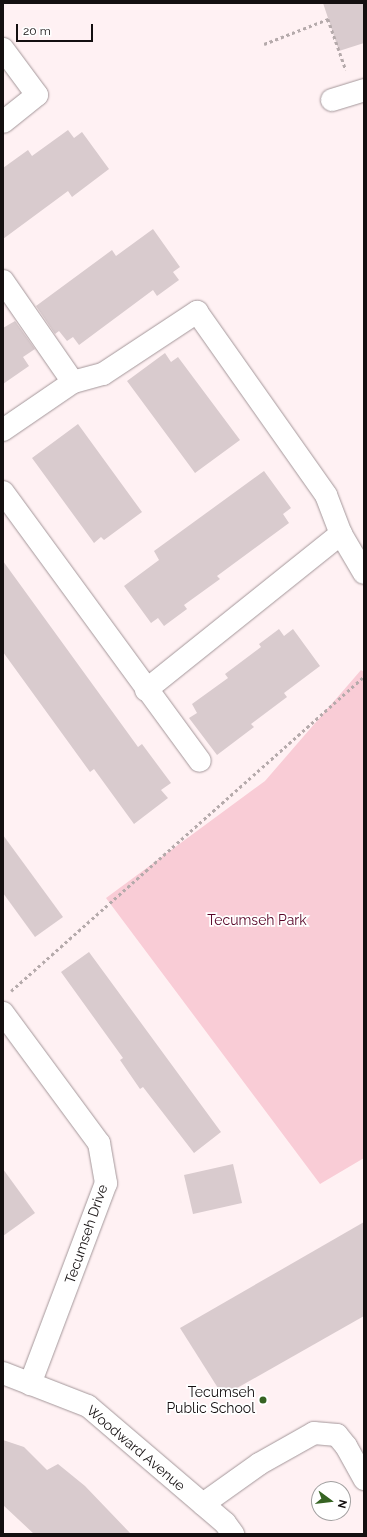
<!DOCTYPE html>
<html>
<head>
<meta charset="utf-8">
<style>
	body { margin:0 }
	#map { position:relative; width:367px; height:1537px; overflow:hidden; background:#fff1f3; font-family:Raleway,sans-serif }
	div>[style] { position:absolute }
	.green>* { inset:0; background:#f9ccd6 }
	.building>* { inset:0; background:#d9cbce }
	.path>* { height:2.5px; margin-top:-1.25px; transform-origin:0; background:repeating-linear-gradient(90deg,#b5aaab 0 3px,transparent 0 6px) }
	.roads { filter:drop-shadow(0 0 1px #a4979a) drop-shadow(0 0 1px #a4979a) }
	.minor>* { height:22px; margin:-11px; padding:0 11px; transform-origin:11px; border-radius:11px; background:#fff }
	.dots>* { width:11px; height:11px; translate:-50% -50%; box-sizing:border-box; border:2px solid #fff; border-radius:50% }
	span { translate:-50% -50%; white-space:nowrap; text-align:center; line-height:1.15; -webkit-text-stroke:3.5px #fff; paint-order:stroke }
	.park-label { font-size:14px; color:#580427 }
	.street-label { font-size:14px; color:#140f10 }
	.poi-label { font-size:14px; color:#140f10 }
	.right { translate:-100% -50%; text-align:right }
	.frame { position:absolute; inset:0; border:4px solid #140f10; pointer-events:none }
	.north { position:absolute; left:311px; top:1481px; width:40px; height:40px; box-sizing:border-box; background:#fff; border:1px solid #a19f9f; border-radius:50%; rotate:105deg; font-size:11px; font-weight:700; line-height:16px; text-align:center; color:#140f10 }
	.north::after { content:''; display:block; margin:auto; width:14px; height:18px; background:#366322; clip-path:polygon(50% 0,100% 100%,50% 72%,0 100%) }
	.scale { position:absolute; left:16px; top:24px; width:77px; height:18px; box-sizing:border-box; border:2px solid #140f10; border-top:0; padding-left:5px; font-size:12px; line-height:14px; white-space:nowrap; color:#140f10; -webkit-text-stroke:3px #fff; paint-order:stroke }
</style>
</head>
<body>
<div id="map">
	<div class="green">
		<div style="clip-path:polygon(361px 670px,364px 672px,364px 1158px,320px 1184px,106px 898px,265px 781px)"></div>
	</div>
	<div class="building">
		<div style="clip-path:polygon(323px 3px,364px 3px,364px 43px,339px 51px)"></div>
		<div style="clip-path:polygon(68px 130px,74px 138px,82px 132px,109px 169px,72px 197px,68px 191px,3px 239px,3px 168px,28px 150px,32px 156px)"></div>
		<div style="clip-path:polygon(153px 229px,180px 267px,173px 272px,179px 280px,157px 296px,153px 290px,79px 345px,73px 337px,67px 341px,59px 331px,55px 334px,36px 306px,112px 250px,116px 256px)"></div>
		<div style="clip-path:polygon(15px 321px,35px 349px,23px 357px,29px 366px,3px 384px,3px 328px)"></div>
		<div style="clip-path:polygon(165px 353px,171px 362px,178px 357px,240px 440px,195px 473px,127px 381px)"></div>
		<div style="clip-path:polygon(78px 424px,142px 512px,104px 540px,101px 537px,94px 543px,32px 458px)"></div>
		<div style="clip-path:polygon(264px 471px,291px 508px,283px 514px,289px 523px,217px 576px,220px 579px,184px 605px,187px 609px,164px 626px,158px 618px,151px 623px,124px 586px,159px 560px,154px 551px)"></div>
		<div style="clip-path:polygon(3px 561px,138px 747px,142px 744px,171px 783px,161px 790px,168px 798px,134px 824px,94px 769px,90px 772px,3px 652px)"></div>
		<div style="clip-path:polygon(279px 629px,284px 636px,293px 629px,320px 666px,284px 693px,287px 697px,251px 724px,254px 727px,217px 755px,189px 718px,197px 713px,192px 704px,228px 678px,225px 674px,261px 647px,259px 644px)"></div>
		<div style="clip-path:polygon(3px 835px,63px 917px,35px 937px,3px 893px)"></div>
		<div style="clip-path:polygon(89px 952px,221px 1132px,194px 1153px,143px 1087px,140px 1089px,120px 1060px,123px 1058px,61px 972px)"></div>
		<div style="clip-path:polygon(233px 1164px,242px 1203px,193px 1214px,184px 1175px)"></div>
		<div style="clip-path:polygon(3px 1169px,35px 1213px,3px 1236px)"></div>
		<div style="clip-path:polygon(364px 1222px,364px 1316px,223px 1396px,180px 1328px)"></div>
		<div style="clip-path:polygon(3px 1440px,24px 1447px,47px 1470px,58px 1464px,85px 1486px,131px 1534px,34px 1534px,3px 1505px)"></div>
	</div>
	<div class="path">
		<div style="left:264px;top:44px;width:69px;rotate:-21.3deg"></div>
		<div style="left:328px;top:19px;width:54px;rotate:70.6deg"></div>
		<div style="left:11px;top:991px;width:472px;rotate:-41.7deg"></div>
	</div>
	<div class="roads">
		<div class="minor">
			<div style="left:3px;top:49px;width:57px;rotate:53.5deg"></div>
			<div style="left:37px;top:95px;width:43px;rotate:141.5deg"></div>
			<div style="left:332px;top:100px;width:34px;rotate:-17deg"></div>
			<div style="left:3px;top:281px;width:123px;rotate:55.3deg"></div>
			<div style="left:3px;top:430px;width:85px;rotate:-34.4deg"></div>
			<div style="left:73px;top:382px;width:31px;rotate:-15deg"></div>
			<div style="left:103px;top:374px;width:113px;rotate:-33.4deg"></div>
			<div style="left:197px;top:312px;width:224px;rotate:54.8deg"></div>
			<div style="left:326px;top:495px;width:42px;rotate:69deg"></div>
			<div style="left:341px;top:534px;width:45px;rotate:59.5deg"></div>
			<div style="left:3px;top:492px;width:333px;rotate:53.8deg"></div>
			<div style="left:146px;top:690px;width:250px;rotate:-38.7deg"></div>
			<div style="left:3px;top:1013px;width:162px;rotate:53.6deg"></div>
			<div style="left:99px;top:1143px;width:41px;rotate:80.1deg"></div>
			<div style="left:106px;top:1183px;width:215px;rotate:110.7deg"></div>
			<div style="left:3px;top:1373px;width:91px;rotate:21.2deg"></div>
			<div style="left:88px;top:1406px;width:180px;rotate:40.5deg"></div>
			<div style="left:225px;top:1523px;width:14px;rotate:54deg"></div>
			<div style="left:203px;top:1504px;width:69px;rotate:-35.5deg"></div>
			<div style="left:259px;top:1464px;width:63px;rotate:-29.4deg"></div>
			<div style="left:314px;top:1433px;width:23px;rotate:5deg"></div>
			<div style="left:337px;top:1435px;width:14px;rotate:51deg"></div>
			<div style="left:346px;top:1446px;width:38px;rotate:61deg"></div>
		</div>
	</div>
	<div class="dots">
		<div style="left:263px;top:1400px;background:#366322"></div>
	</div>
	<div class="park-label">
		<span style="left:257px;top:920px">Tecumseh Park</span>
	</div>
	<div class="street-label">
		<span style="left:86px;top:1234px;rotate:-71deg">Tecumseh Drive</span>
		<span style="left:136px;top:1448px;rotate:40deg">Woodward Avenue</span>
	</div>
	<div class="poi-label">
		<span class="right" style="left:255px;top:1400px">Tecumseh<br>Public School</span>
	</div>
	<div class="frame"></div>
	<div class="north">N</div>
	<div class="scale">20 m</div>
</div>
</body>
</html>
